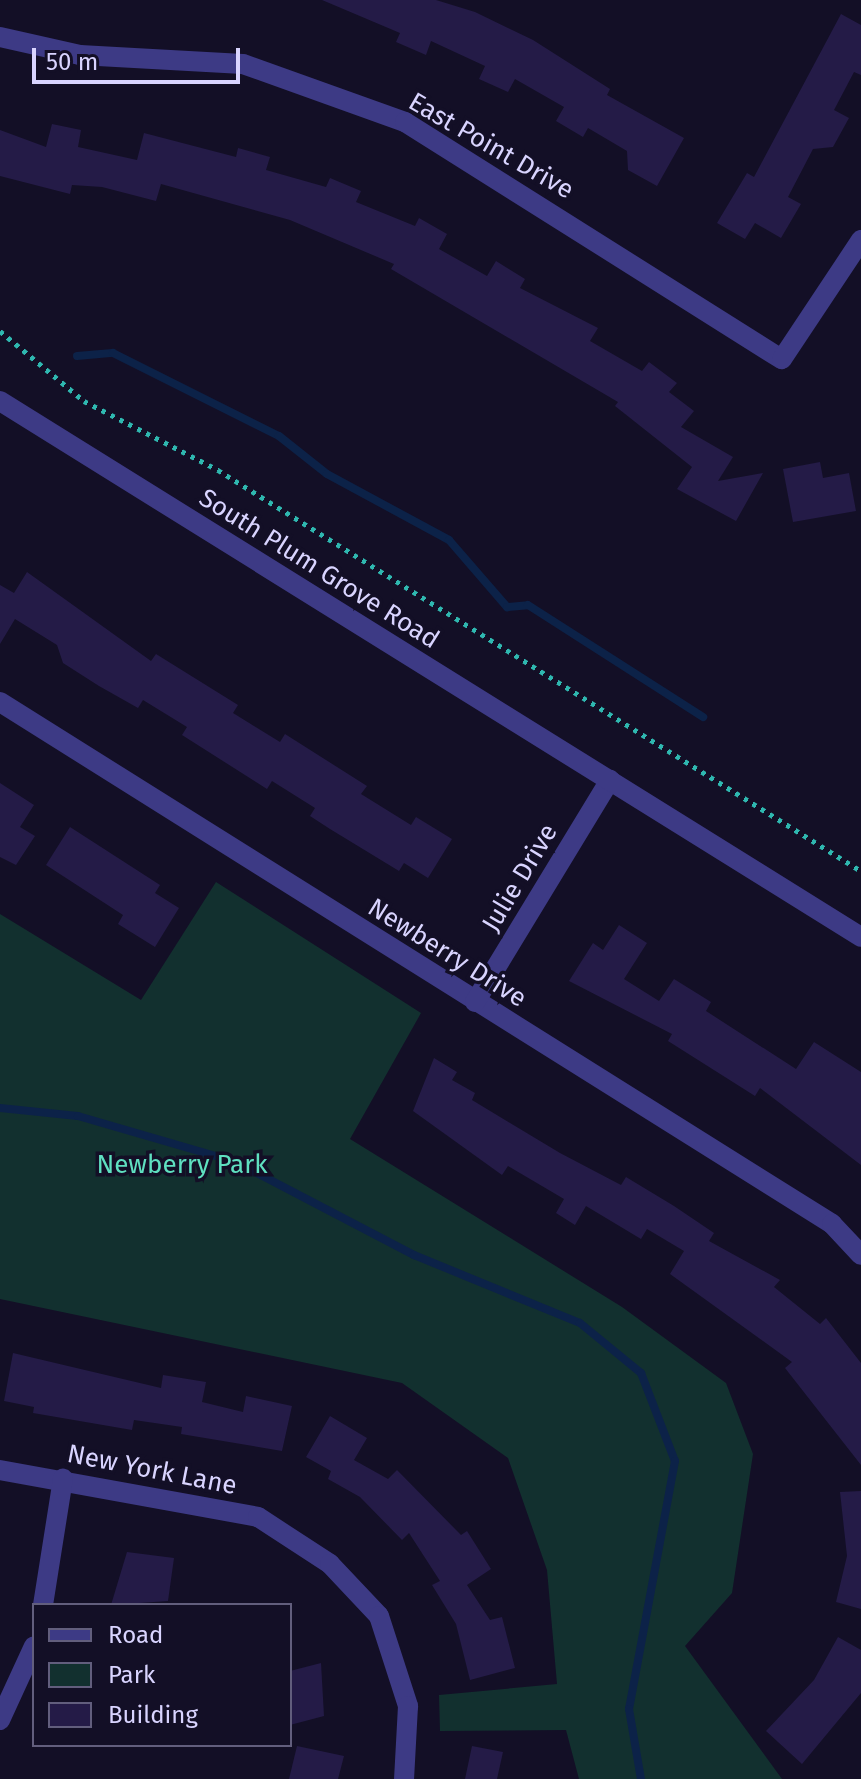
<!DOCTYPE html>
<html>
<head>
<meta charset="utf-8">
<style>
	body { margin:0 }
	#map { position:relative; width:861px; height:1779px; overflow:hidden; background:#130f26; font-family:"Fira Sans",sans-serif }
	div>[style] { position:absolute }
	.green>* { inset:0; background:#12302f }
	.stream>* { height:8px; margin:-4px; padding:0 4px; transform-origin:4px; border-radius:4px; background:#0c2248 }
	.building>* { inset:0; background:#241b47 }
	.path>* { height:5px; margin-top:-2.5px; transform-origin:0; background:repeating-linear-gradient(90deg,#2fb8b0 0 4px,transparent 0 10px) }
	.minor>* { height:20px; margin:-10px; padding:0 10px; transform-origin:10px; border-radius:10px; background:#3d3a85 }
	.tertiary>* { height:20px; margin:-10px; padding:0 10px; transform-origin:10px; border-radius:10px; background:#3d3a85 }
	span { translate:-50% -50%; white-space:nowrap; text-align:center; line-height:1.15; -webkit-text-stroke:7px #130f26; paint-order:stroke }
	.street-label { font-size:26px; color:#d9d4ff }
	.park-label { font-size:26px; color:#5fe0c0 }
	.legend { position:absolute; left:32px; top:1603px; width:260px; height:144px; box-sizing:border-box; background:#130f26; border:2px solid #625e7d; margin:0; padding:10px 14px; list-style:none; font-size:24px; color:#d9d4ff }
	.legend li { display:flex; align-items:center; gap:16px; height:40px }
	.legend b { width:40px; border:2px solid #625e7d }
	.scale { position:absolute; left:32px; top:48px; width:208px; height:36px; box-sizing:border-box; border:4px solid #d9d4ff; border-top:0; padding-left:10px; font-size:24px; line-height:28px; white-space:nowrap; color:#d9d4ff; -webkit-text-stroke:6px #130f26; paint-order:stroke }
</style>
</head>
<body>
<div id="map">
	<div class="green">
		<div style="clip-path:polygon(216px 882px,421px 1013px,350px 1139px,622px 1307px,726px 1383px,753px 1454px,732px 1593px,685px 1646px,782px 1779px,579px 1779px,566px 1730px,440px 1731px,439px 1695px,557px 1684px,547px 1570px,508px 1458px,402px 1383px,0 1299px,0 914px,141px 1000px)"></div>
	</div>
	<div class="stream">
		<div style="left:77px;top:356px;width:36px;rotate:-5deg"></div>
		<div style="left:113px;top:353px;width:186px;rotate:26.6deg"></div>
		<div style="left:279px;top:436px;width:61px;rotate:38.4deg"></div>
		<div style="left:327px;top:474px;width:139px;rotate:28.4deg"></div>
		<div style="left:449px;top:540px;width:89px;rotate:49.1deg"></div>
		<div style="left:507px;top:607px;width:21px;rotate:-5deg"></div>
		<div style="left:528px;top:605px;width:208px;rotate:32.6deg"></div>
		<div style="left:0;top:1108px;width:78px;rotate:5.9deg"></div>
		<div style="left:78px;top:1116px;width:165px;rotate:16.2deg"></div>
		<div style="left:236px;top:1162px;width:201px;rotate:27.6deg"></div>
		<div style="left:414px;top:1255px;width:179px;rotate:22.3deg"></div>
		<div style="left:580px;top:1323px;width:79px;rotate:39.3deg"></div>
		<div style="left:641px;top:1373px;width:94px;rotate:68.9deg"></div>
		<div style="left:675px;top:1461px;width:252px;rotate:100.5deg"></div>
		<div style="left:629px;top:1709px;width:71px;rotate:80.3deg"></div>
	</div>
	<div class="building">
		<div style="clip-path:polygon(322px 0,436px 0,475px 12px,533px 40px,610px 89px,607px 95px,684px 138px,657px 186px,628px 170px,627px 151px,588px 128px,583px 137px,556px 121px,564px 107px,515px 79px,508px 92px,479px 79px,485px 66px,431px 41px,426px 55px,396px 42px,400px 33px)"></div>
		<div style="clip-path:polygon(841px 14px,861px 25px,861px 75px,854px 72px,834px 110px,849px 118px,833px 147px,813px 149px,788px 197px,801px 204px,781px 238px,755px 223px,745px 239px,717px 223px,747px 173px,754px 177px)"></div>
		<div style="clip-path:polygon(52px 124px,81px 130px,78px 147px,137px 160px,144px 133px,236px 157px,238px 148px,270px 157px,266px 170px,326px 187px,330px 178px,361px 191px,356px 202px,415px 226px,419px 218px,447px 234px,439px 249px,487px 276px,496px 261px,525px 279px,520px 288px,598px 328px,590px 341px,642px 371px,649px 362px,677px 383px,669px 392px,694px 411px,681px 427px,733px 457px,718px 481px,763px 473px,736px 521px,677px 489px,692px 467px,615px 406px,618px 402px,391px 269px,394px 264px,290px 220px,161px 184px,156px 201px,102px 187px,72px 185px,70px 194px,0 176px,0 130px,46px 147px)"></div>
		<div style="clip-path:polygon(820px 462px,823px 478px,849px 473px,856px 511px,793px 522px,783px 469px)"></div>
		<div style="clip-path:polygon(27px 572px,151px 661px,156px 654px,238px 705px,233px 713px,280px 742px,285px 734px,367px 786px,361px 794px,411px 825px,416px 817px,452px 839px,428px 878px,404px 863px,399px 871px,330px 829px,310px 816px,315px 808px,272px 781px,267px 789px,182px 735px,187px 727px,143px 700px,138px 708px,99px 686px,63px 663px,57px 645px,15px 619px,0 644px,0 585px,14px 593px)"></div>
		<div style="clip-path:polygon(0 783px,34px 805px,20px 827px,35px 836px,16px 865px,0 857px)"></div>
		<div style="clip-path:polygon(70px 827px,160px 885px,155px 893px,179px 908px,155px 947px,118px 924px,123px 915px,46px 865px)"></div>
		<div style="clip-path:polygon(619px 925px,647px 943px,624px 979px,659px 1001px,674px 979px,711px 1002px,706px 1011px,796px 1069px,814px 1042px,861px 1072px,861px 1165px,760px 1088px,755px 1096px,668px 1041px,672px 1034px,569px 981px,593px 943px,603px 950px)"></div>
		<div style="clip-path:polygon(434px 1058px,457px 1072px,452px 1080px,475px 1093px,472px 1100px,560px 1153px,621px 1185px,626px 1177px,674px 1206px,714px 1233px,709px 1241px,780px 1280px,774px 1287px,820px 1324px,826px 1318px,861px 1363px,861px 1465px,785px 1368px,792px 1362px,670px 1274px,684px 1251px,647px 1229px,641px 1239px,586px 1206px,575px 1225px,556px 1213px,564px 1199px,508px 1166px,502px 1175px,413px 1111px)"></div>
		<div style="clip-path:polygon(13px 1353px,161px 1388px,163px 1375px,206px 1382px,202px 1402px,243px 1412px,246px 1396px,292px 1406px,282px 1451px,181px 1434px,182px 1427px,134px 1420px,132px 1430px,33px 1413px,34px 1407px,4px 1401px)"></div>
		<div style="clip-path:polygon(330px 1416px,367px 1438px,354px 1460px,388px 1479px,397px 1470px,461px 1535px,467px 1531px,491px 1569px,467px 1585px,490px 1620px,502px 1617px,515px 1668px,470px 1680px,456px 1624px,432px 1585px,440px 1581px,409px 1533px,402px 1540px,360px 1497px,328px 1479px,331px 1471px,306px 1457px)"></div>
		<div style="clip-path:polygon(861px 1491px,861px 1609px,836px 1602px,847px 1556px,840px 1492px)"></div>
		<div style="clip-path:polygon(127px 1552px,174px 1558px,168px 1601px,111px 1605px)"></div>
		<div style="clip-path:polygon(838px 1637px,861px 1650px,861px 1693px,802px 1764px,766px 1731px,814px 1680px)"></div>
		<div style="clip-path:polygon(321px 1663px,324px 1716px,290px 1725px,290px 1671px)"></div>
		<div style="clip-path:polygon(297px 1746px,344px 1756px,338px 1779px,289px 1779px)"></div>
		<div style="clip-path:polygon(472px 1746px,503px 1752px,497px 1779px,465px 1779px)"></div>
	</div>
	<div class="path">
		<div style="left:0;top:331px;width:109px;rotate:39.8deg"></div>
		<div style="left:84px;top:401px;width:151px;rotate:27.2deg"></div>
		<div style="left:218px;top:470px;width:758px;rotate:31.95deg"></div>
	</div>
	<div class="minor">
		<div style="left:0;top:37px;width:82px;rotate:12.7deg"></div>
		<div style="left:80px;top:55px;width:163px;rotate:3.2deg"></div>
		<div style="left:243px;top:64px;width:172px;rotate:19.7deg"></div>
		<div style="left:405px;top:122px;width:445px;rotate:32.2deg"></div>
		<div style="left:782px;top:359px;width:143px;rotate:-56.4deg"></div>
		<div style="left:0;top:702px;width:982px;rotate:32.1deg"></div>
		<div style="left:832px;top:1224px;width:42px;rotate:46.9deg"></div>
		<div style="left:475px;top:1002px;width:260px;rotate:-58.7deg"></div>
		<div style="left:0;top:1470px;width:262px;rotate:10.3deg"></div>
		<div style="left:258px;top:1517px;width:86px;rotate:33.1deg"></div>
		<div style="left:330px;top:1564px;width:71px;rotate:46.7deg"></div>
		<div style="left:379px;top:1616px;width:95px;rotate:72.1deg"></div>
		<div style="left:408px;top:1706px;width:73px;rotate:93.1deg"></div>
		<div style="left:43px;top:1605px;width:128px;rotate:-81deg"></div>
		<div style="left:0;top:1720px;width:81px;rotate:-65.3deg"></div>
	</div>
	<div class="tertiary">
		<div style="left:0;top:401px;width:1014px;rotate:31.9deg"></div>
	</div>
	<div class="street-label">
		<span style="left:491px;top:146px;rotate:30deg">East Point Drive</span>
		<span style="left:319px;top:569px;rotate:32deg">South Plum Grove Road</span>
		<span style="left:520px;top:878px;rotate:-59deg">Julie Drive</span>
		<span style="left:447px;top:953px;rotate:32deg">Newberry Drive</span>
		<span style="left:152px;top:1470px;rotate:11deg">New York Lane</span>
	</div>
	<div class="park-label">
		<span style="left:182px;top:1165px">Newberry Park</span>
	</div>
	<ul class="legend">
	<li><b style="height:10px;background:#3d3a85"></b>Road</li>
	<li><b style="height:22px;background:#12302f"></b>Park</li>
	<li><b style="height:22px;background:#241b47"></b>Building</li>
	</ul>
	<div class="scale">50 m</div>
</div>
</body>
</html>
